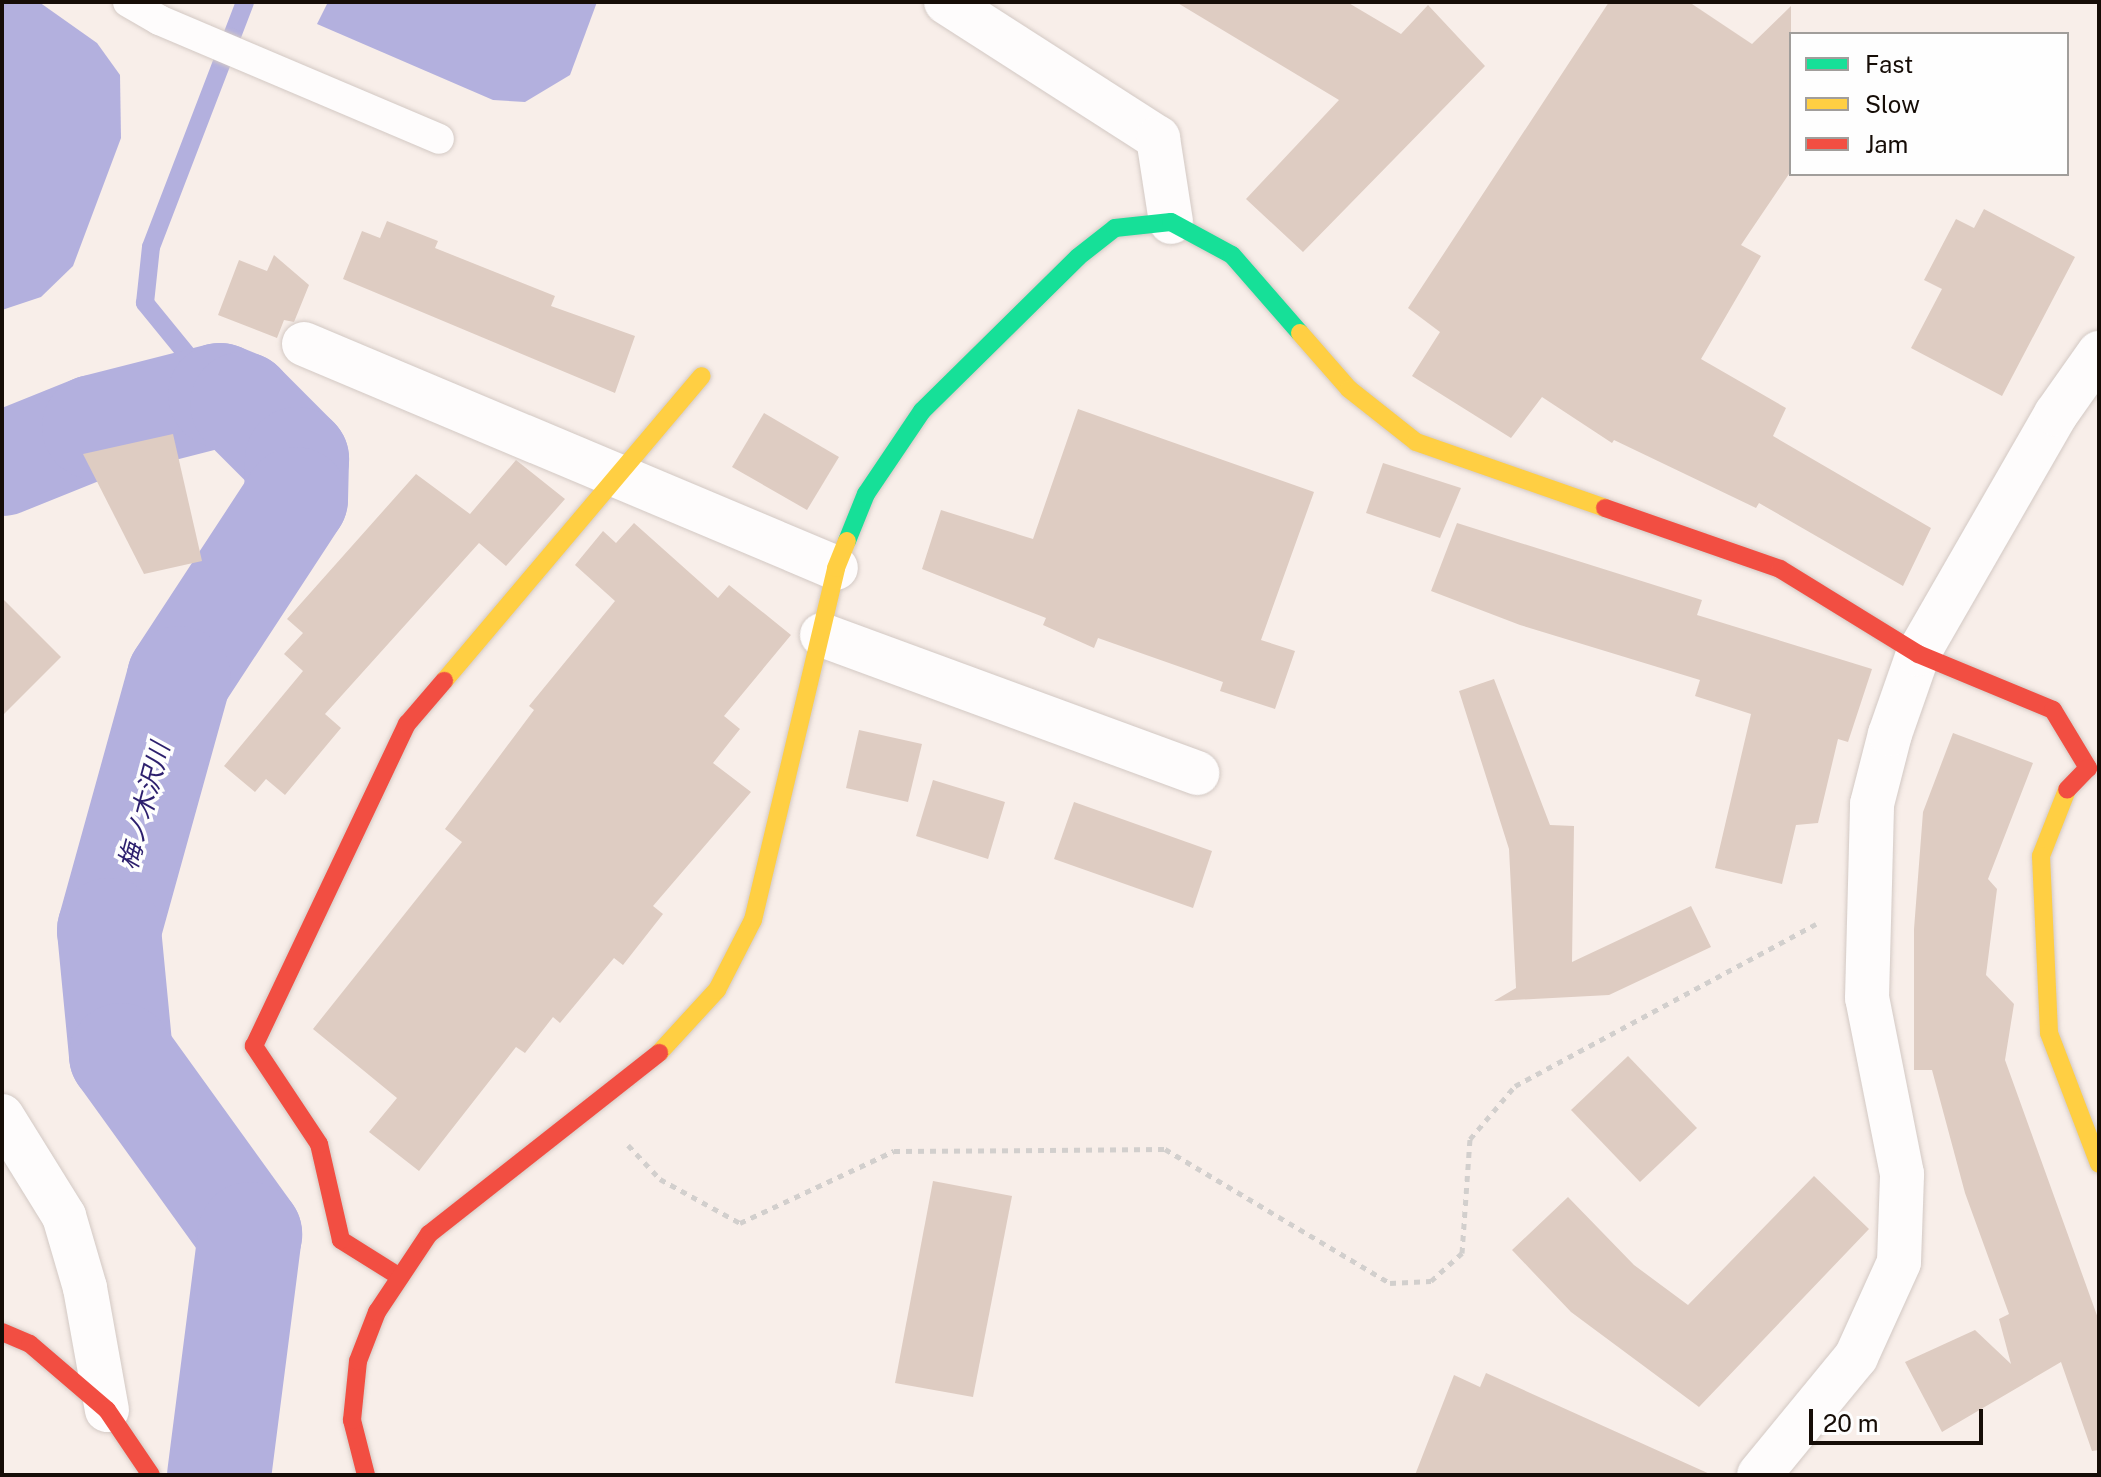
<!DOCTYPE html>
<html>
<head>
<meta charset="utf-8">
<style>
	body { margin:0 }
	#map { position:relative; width:2101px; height:1477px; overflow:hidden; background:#f8eee9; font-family:"Public Sans","Noto Sans JP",sans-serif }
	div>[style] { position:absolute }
	.water>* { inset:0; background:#b3b0de }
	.stream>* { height:18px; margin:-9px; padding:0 9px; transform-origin:9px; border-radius:9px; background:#b3b0de }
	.river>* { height:104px; margin:-52px; padding:0 52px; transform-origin:52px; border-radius:52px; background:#b3b0de }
	.building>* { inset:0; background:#deccc2 }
	.path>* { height:5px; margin-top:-2.5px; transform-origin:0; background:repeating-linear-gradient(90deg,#d2cfcd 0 6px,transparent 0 12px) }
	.roads { filter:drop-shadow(0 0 2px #d3c9c4) drop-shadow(0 0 2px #d3c9c4) }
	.lane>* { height:30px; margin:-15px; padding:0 15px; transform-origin:15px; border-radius:15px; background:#fefcfc }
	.street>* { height:44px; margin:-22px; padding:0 22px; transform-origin:22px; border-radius:22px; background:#fefcfc }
	.fast>* { height:18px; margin:-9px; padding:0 9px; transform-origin:9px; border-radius:9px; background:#16e098 }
	.slow>* { height:18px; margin:-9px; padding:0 9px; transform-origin:9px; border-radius:9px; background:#ffcf43 }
	.jam>* { height:18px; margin:-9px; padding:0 9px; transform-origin:9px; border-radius:9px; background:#f24e42 }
	span { translate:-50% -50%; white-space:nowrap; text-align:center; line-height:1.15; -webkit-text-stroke:7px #fefefe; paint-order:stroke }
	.water-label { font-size:26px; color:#2c1f6d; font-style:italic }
	.frame { position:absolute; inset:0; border:4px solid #160d07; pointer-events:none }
	.legend { position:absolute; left:1789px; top:32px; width:280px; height:144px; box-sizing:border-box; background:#fefefe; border:2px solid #a19e9b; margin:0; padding:10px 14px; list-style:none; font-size:24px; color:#160d07 }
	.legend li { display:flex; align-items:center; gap:16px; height:40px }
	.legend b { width:40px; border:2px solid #a19e9b }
	.scale { position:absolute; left:1809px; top:1409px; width:174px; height:36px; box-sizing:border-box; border:4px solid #160d07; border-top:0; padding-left:10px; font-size:24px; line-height:28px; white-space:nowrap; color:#160d07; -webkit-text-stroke:6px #fefefe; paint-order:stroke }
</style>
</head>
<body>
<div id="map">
	<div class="water">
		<div style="clip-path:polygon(2px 2px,39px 2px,97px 43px,120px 75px,121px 138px,73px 266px,41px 297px,2px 310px)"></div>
		<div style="clip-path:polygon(328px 2px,597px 2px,570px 75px,525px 102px,493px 100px,317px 24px)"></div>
	</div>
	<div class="stream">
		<div style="left:220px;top:395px;width:119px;rotate:-129.2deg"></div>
		<div style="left:145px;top:303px;width:56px;rotate:-83.9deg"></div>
		<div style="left:151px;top:247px;width:262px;rotate:-69deg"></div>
	</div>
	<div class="river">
		<div style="left:2px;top:464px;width:99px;rotate:-21.9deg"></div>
		<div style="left:94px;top:427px;width:130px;rotate:-14.3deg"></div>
		<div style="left:220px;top:395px;width:24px;rotate:22deg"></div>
		<div style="left:242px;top:404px;width:78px;rotate:45deg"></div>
		<div style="left:297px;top:459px;width:40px;rotate:91.4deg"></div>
		<div style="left:296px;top:499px;width:214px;rotate:123.2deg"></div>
		<div style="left:179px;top:678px;width:262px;rotate:105.5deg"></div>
		<div style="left:109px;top:930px;width:126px;rotate:84.5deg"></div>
		<div style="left:121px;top:1055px;width:221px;rotate:54.2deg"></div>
		<div style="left:250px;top:1234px;width:243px;rotate:97.3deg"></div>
	</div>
	<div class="building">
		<div style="clip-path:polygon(1176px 2px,1347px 2px,1401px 34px,1428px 5px,1485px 66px,1303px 252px,1246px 199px,1339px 100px)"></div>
		<div style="clip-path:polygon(1609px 2px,1689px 2px,1752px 44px,1791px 6px,1791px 171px,1741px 245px,1761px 256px,1701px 359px,1786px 408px,1773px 436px,1931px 528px,1903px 586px,1759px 503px,1756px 508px,1614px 440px,1612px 443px,1542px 397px,1511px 438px,1412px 376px,1440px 332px,1408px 308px)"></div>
		<div style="clip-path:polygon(1984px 209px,2075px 257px,2002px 396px,1911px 348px,1942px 289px,1924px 280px,1956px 219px,1974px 228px)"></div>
		<div style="clip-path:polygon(387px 221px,438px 241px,435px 248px,555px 296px,551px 306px,635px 336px,615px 393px,343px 279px,362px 231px,380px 238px)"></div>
		<div style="clip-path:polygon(274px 255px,309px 285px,294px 322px,284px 320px,277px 338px,218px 315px,239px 260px,267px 271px)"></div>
		<div style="clip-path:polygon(1078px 409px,1314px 492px,1261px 640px,1295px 651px,1275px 709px,1220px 691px,1223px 682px,1098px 638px,1094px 648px,1043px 625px,1046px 618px,922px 569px,941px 510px,1033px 539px)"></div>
		<div style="clip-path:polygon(764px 413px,839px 457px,807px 510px,732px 467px)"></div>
		<div style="clip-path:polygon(173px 434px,202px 561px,144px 574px,83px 454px)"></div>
		<div style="clip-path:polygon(516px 460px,565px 499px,506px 566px,479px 543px,325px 714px,341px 728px,285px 795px,266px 779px,255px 792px,224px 766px,303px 671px,284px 654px,303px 633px,287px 619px,416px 474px,470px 514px)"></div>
		<div style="clip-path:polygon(1383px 463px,1461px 488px,1440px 538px,1366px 513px)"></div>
		<div style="clip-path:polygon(634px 523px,718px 598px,729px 585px,791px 635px,724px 716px,740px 729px,713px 763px,751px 792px,653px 906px,663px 914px,623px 965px,614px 958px,560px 1023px,553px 1017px,525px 1053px,516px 1047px,419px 1171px,369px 1132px,397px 1098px,313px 1029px,462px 842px,445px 829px,534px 710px,529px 706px,615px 601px,575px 565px,603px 531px,616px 543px)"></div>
		<div style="clip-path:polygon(1457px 523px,1702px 600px,1697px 615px,1872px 669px,1848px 742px,1838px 739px,1818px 823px,1796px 825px,1782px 884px,1715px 868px,1751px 714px,1695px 696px,1700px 680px,1520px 625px,1431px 591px)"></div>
		<div style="clip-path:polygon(2px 598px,61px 657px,2px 716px)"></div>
		<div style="clip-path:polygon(1494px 679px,1550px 825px,1574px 826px,1572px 962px,1691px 906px,1711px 947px,1609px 995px,1494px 1001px,1516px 988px,1509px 849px,1459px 691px)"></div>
		<div style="clip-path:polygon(859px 730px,922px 744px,908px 802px,846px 788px)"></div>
		<div style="clip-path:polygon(1953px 733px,2033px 763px,1988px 879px,1997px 889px,1986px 975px,2014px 1004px,2005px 1060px,2099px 1321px,2099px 1450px,2092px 1451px,2061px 1362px,1942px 1432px,1905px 1362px,1975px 1330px,2011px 1364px,1999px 1319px,2009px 1314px,1965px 1193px,1932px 1070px,1914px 1070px,1914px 929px,1923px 812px)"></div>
		<div style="clip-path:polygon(933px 780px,1005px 802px,988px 859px,916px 836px)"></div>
		<div style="clip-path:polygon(1074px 802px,1212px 851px,1193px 908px,1054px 859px)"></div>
		<div style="clip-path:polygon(1628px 1056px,1697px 1128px,1640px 1182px,1571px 1110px)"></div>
		<div style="clip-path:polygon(1814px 1176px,1869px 1229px,1699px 1407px,1571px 1312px,1512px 1250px,1568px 1197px,1634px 1265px,1688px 1305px)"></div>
		<div style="clip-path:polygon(933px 1181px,1012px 1196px,973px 1397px,895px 1383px)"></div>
		<div style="clip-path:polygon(1486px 1373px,1712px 1475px,1415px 1475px,1454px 1375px,1480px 1387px)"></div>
	</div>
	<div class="path">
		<div style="left:628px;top:1145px;width:47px;rotate:46.7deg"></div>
		<div style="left:660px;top:1179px;width:91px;rotate:28.8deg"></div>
		<div style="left:740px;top:1223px;width:170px;rotate:-25.1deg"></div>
		<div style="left:894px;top:1151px;width:271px;rotate:-0.4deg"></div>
		<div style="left:1165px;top:1149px;width:262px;rotate:30.8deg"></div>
		<div style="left:1390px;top:1283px;width:41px;rotate:-2.8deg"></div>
		<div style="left:1431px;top:1281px;width:42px;rotate:-42.1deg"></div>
		<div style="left:1462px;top:1253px;width:114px;rotate:-86deg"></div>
		<div style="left:1470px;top:1139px;width:70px;rotate:-49.7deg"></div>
		<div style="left:1515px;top:1086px;width:342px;rotate:-28.3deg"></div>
	</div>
	<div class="roads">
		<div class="lane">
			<div style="left:128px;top:2px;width:36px;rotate:30deg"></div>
			<div style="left:159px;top:20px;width:304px;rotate:23deg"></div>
		</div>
		<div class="street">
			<div style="left:946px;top:2px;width:252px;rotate:32.7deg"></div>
			<div style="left:1158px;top:138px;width:85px;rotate:81.2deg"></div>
			<div style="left:304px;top:344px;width:577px;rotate:22.83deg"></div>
			<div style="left:822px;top:635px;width:400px;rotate:20.2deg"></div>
			<div style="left:2px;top:1116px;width:118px;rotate:58.2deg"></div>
			<div style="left:64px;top:1216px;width:75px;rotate:73.7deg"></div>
			<div style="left:85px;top:1288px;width:124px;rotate:79.8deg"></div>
			<div style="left:1759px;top:1475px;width:153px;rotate:-50.6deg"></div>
			<div style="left:1856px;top:1357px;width:104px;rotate:-65.6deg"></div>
			<div style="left:1899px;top:1262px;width:88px;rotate:-88deg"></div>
			<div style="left:1902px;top:1174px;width:179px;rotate:-101.2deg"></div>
			<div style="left:1867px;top:998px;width:194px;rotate:-88.5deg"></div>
			<div style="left:1872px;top:804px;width:72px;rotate:-75.6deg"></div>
			<div style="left:1890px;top:734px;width:85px;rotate:-70.7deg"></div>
			<div style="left:1918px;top:654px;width:277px;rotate:-60.1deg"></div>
			<div style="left:2056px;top:414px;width:75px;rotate:-54.8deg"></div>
		</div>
		<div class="fast">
			<div style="left:847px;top:541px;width:51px;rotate:-68deg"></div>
			<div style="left:866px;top:494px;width:100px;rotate:-56deg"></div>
			<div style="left:922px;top:411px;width:219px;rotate:-44.6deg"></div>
			<div style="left:1078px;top:257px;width:47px;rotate:-38.1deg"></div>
			<div style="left:1115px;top:228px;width:56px;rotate:-6.1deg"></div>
			<div style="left:1171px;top:222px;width:69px;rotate:28.4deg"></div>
			<div style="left:1232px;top:255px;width:103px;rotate:48.9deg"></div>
		</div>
		<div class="slow">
			<div style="left:1300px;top:333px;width:74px;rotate:48.8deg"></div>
			<div style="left:1349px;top:389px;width:85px;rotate:38.3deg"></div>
			<div style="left:1416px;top:442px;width:200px;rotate:19.2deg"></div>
			<div style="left:444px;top:681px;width:399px;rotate:-49.8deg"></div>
			<div style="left:2067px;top:790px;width:71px;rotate:111.5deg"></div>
			<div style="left:2041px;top:856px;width:177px;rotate:87.4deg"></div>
			<div style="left:2049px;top:1033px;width:140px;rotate:69.1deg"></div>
			<div style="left:659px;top:1053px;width:86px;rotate:-47.4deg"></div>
			<div style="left:717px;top:990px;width:79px;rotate:-62.8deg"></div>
			<div style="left:753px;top:920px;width:362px;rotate:-76.7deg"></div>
			<div style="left:836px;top:568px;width:29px;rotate:-68deg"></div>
		</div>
		<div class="jam">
			<div style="left:1605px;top:508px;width:185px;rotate:19.2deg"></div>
			<div style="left:1780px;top:569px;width:162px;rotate:31.6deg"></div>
			<div style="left:1918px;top:654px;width:146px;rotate:22.5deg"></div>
			<div style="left:2053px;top:710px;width:68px;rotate:58.9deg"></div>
			<div style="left:2088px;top:768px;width:30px;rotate:134deg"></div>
			<div style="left:400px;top:1277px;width:70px;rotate:-147.9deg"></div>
			<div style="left:341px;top:1240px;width:98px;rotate:-102.9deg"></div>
			<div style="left:319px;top:1144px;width:118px;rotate:-123.6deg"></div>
			<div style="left:254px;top:1046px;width:357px;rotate:-64.6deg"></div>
			<div style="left:407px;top:724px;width:57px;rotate:-49.3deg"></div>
			<div style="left:2px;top:1332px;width:30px;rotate:23deg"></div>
			<div style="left:30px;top:1344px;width:101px;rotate:40.6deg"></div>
			<div style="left:107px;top:1410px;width:78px;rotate:55.9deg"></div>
			<div style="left:366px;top:1475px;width:57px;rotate:-104.3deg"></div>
			<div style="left:352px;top:1420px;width:59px;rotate:-84.2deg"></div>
			<div style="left:358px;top:1361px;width:53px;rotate:-68.8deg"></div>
			<div style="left:377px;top:1312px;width:94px;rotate:-56.3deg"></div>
			<div style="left:429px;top:1234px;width:293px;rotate:-38.2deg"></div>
		</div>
	</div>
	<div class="water-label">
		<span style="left:144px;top:806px;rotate:-75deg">梅ノ木沢川</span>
	</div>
	<div class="frame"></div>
	<ul class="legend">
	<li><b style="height:10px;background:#16e098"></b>Fast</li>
	<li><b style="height:10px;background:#ffcf43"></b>Slow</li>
	<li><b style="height:10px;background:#f24e42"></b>Jam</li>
	</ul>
	<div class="scale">20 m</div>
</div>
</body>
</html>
